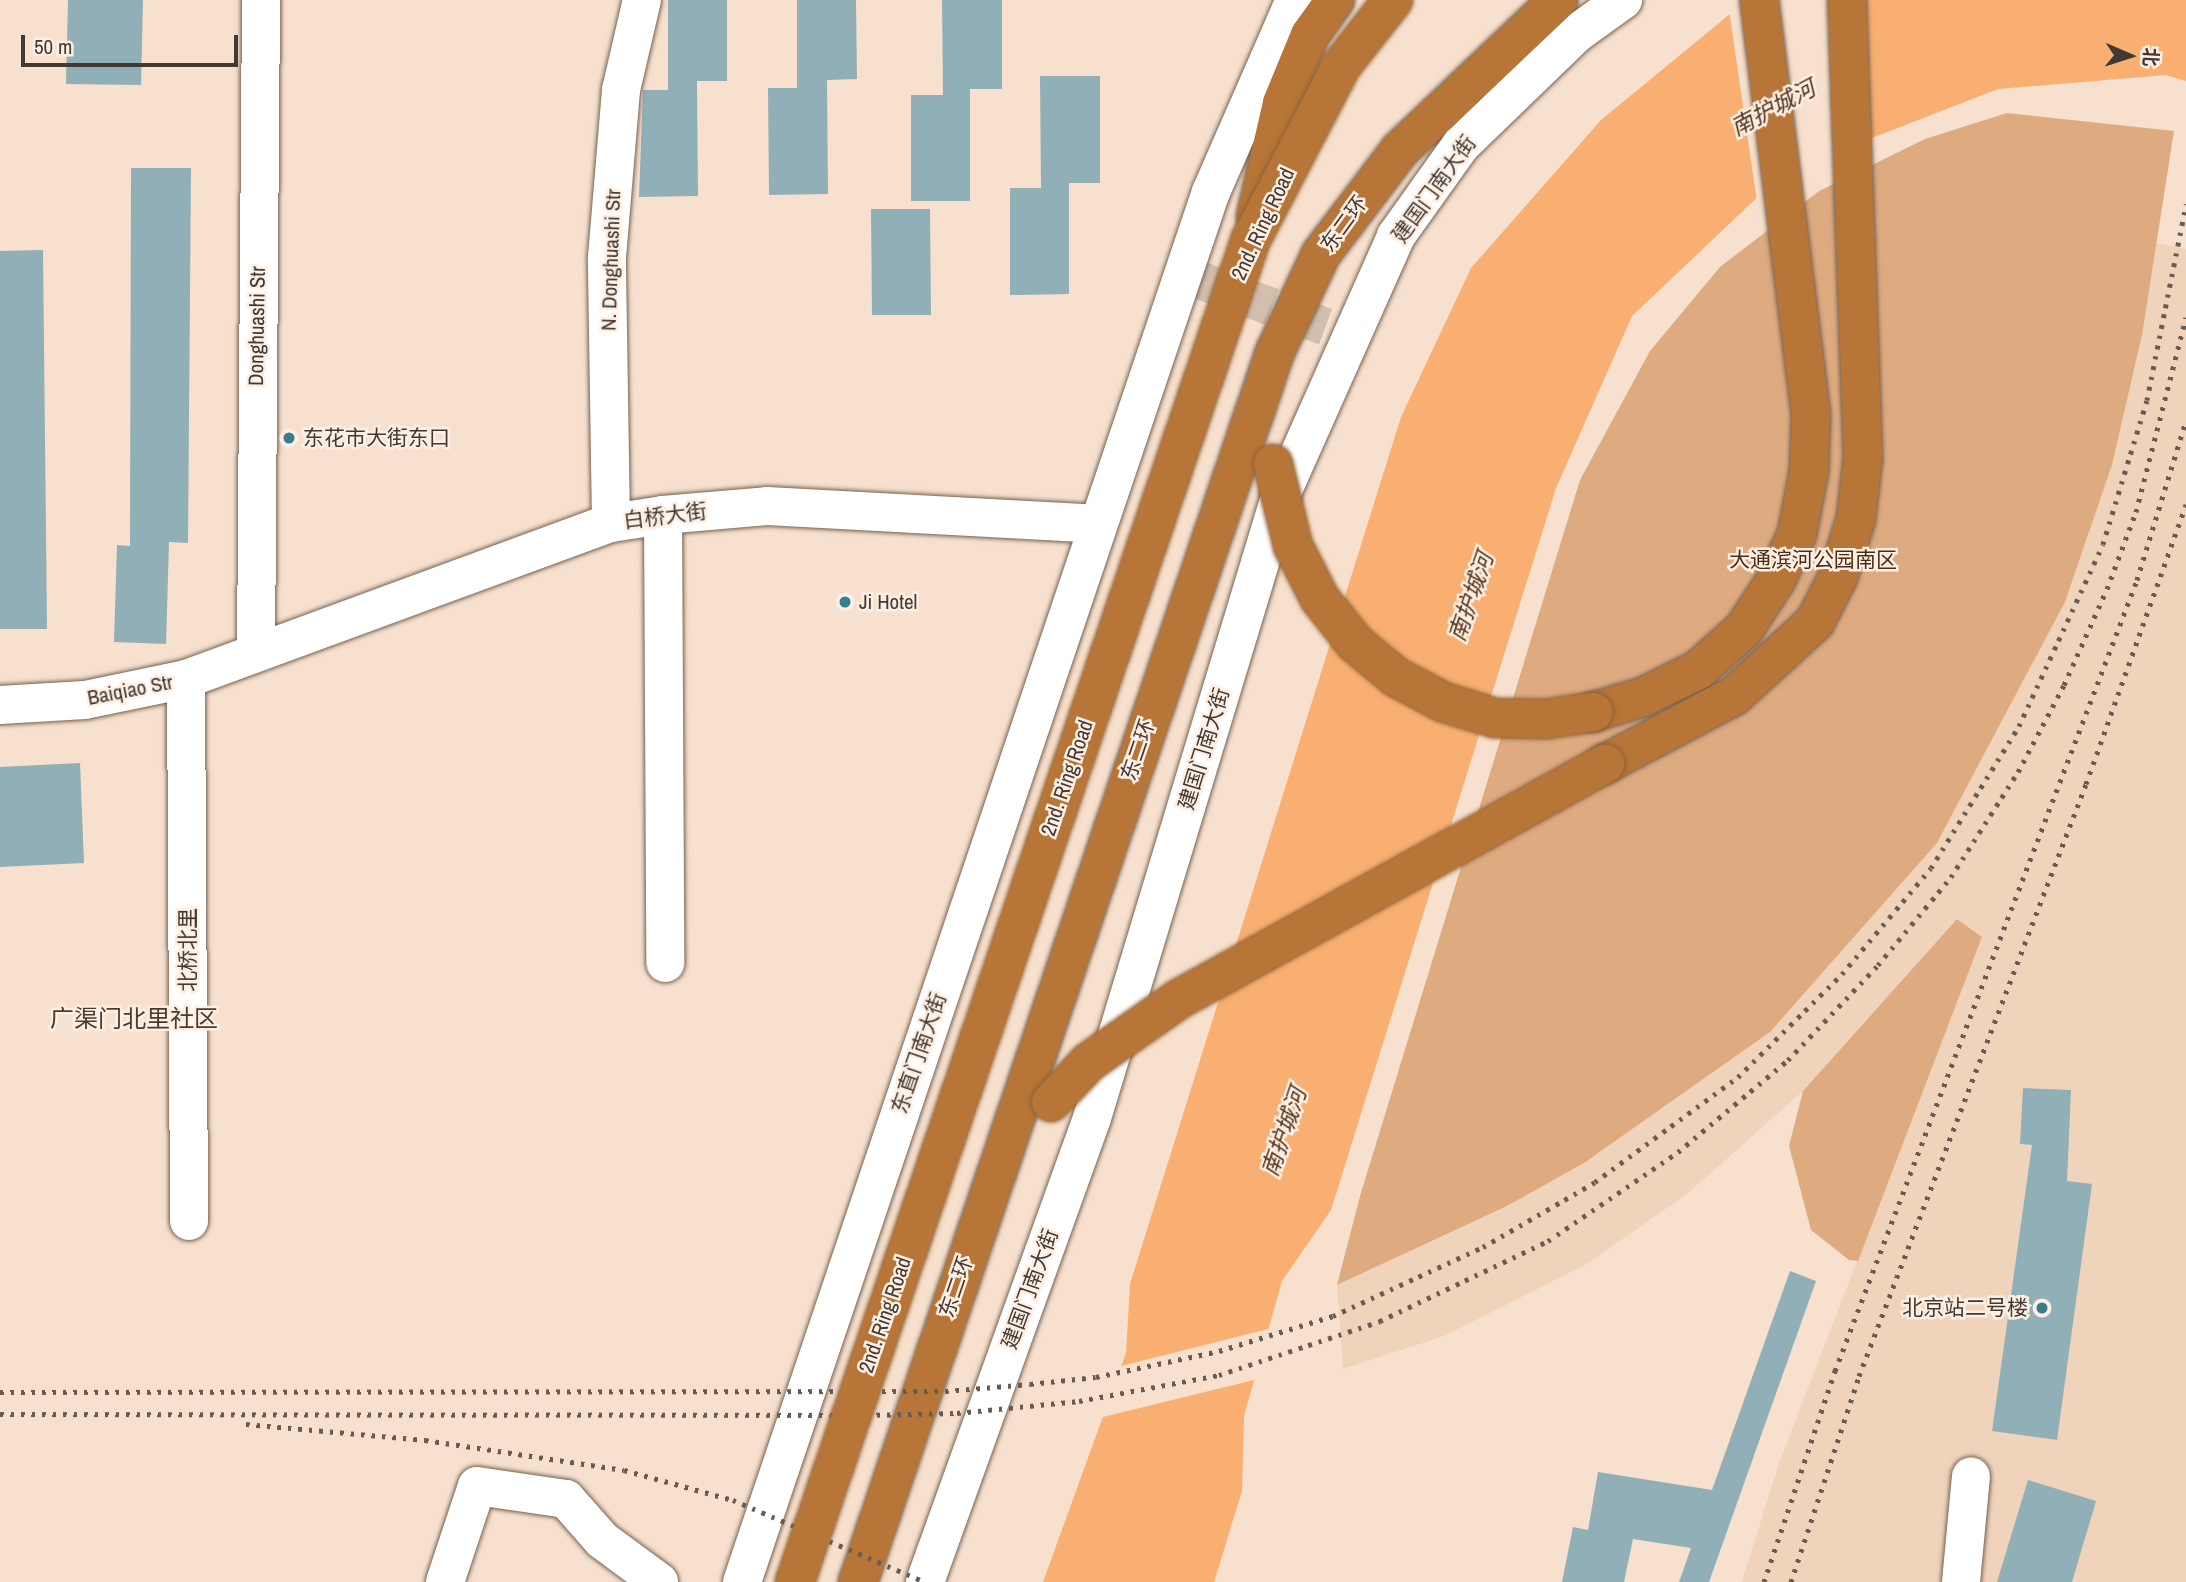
<!DOCTYPE html>
<html>
<head>
<meta charset="utf-8">
<style>
	body { margin:0 }
	#map { position:relative; width:2186px; height:1582px; overflow:hidden; background:#f7e0cd; font-family:"Archivo Narrow","Noto Sans SC",sans-serif }
	div>[style] { position:absolute }
	.built>* { inset:0; background:#f0d3bb }
	.green>* { inset:0; background:#deab81 }
	.water>* { inset:0; background:#f8af71 }
	.pier>* { inset:0; background:#f7e0cd }
	.building>* { inset:0; background:#90afb6 }
	.minor-tunnel>* { height:38px; margin-top:-19px; transform-origin:0; background:repeating-linear-gradient(90deg,#d3bfae 0 38px,transparent 0 57px) }
	.roads { filter:drop-shadow(0 0 2px #766252) drop-shadow(0 0 2px #766252) }
	.minor>* { height:38px; margin:-19px; padding:0 19px; transform-origin:19px; border-radius:19px; background:#fff }
	.highway>* { height:38px; margin:-19px; padding:0 19px; transform-origin:19px; border-radius:19px; background:#b77537 }
	.rail>* { height:5px; margin-top:-2.5px; transform-origin:0; background:repeating-linear-gradient(90deg,#685c52 0 3.5px,transparent 0 10.5px) }
	.bridges { filter:drop-shadow(0 0 2px #8e6035) drop-shadow(0 0 2px #8e6035) }
	.highway-bridge>* { height:38px; margin:-19px; padding:0 19px; transform-origin:19px; border-radius:19px; background:#b77537 }
	.dots>* { width:19px; height:19px; translate:-50% -50%; box-sizing:border-box; border:4px solid #fdefe4; border-radius:50% }
	span { translate:-50% -50%; white-space:nowrap; text-align:center; line-height:1.15; -webkit-text-stroke:5px #fdefe4; paint-order:stroke }
	.street-label { font-size:21px; color:#423932 }
	.poi-label { font-size:21px; color:#423932 }
	.left { translate:0 -50%; text-align:left }
	.right { translate:-100% -50%; text-align:right }
	.park-label { font-size:21px; color:#4a2d13 }
	.water-label { font-size:23px; color:#53351b; font-style:italic }
	.quarter-label { font-size:24px; color:#4d3b2c }
	.north { position:absolute; left:2095px; top:21px; width:70px; height:70px; -webkit-text-stroke:5px #fdefe4; paint-order:stroke; rotate:93deg; font-size:19px; font-weight:700; line-height:28px; text-align:center; color:#423932 }
	.north::after { content:''; display:block; margin:auto; width:24px; height:32px; background:#423932; clip-path:polygon(50% 0,100% 100%,50% 72%,0 100%) }
	.scale { position:absolute; left:21px; top:35px; width:217px; height:32px; box-sizing:border-box; border:4px solid #423932; border-top:0; padding-left:9px; font-size:21px; line-height:24px; white-space:nowrap; color:#423932; -webkit-text-stroke:5px #fdefe4; paint-order:stroke }
</style>
</head>
<body>
<div id="map">
	<div class="built">
		<div style="clip-path:polygon(2155px 243px,2186px 249px,2186px 1582px,1742px 1582px,1779px 1463px,1982px 938px,1957px 919px,1803px 1091px,1687px 1194px,1585px 1265px,1444px 1336px,1343px 1369px,1337px 1285px,1507px 1206px,1584px 1163px,1770px 1032px,1937px 843px,2065px 602px,2112px 465px,2142px 335px)"></div>
	</div>
	<div class="green">
		<div style="clip-path:polygon(2007px 113px,2174px 131px,2142px 335px,2112px 465px,2065px 602px,1937px 843px,1770px 1032px,1584px 1163px,1507px 1206px,1337px 1285px,1360px 1196px,1580px 480px,1650px 351px,1720px 267px,1819px 191px,1925px 139px)"></div>
		<div style="clip-path:polygon(1957px 919px,1982px 937px,1858px 1261px,1849px 1260px,1811px 1230px,1789px 1146px,1803px 1091px)"></div>
	</div>
	<div class="water">
		<div style="clip-path:polygon(1747px 0,2186px 0,2186px 81px,2166px 75px,1998px 89px,1784px 172px,1632px 316px,1556px 488px,1331px 1210px,1282px 1281px,1244px 1416px,1242px 1491px,1214px 1582px,1043px 1582px,1126px 1353px,1130px 1284px,1401px 417px,1471px 268px,1601px 120px)"></div>
	</div>
	<div class="pier">
		<div style="clip-path:polygon(1741px 0,1861px 0,1869px 143px,1786px 175px,1757px 202px,1729px 10px)"></div>
		<div style="clip-path:polygon(1272px 1328px,1258px 1379px,1099px 1418px,1117px 1367px)"></div>
	</div>
	<div class="building">
		<div style="clip-path:polygon(68px 0,143px 0,141px 85px,66px 84px)"></div>
		<div style="clip-path:polygon(668px 0,727px 0,727px 81px,697px 81px,698px 196px,639px 197px,643px 90px,668px 90px)"></div>
		<div style="clip-path:polygon(797px 0,856px 0,857px 79px,827px 80px,828px 194px,769px 195px,768px 88px,797px 88px)"></div>
		<div style="clip-path:polygon(942px 0,1002px 0,1002px 89px,970px 89px,970px 201px,911px 201px,911px 95px,943px 95px)"></div>
		<div style="clip-path:polygon(1040px 76px,1100px 76px,1100px 183px,1069px 183px,1069px 294px,1010px 295px,1010px 188px,1041px 188px)"></div>
		<div style="clip-path:polygon(131px 168px,191px 168px,188px 543px,169px 542px,166px 644px,114px 642px,117px 545px,130px 546px)"></div>
		<div style="clip-path:polygon(871px 209px,930px 209px,931px 315px,872px 315px)"></div>
		<div style="clip-path:polygon(43px 250px,47px 629px,0 629px,0 251px)"></div>
		<div style="clip-path:polygon(80px 763px,84px 863px,0 867px,0 767px)"></div>
		<div style="clip-path:polygon(2023px 1088px,2071px 1090px,2067px 1181px,2092px 1184px,2057px 1440px,1992px 1431px,2032px 1145px,2020px 1144px)"></div>
		<div style="clip-path:polygon(1790px 1271px,1816px 1281px,1709px 1582px,1679px 1582px,1691px 1548px,1633px 1539px,1624px 1582px,1562px 1582px,1573px 1527px,1588px 1530px,1598px 1472px,1712px 1490px)"></div>
		<div style="clip-path:polygon(2028px 1480px,2096px 1501px,2072px 1582px,1997px 1582px)"></div>
	</div>
	<div class="minor-tunnel">
		<div style="left:1183px;top:274px;width:181px;rotate:20.3deg"></div>
	</div>
	<div class="roads">
		<div class="minor">
			<div style="left:663px;top:515px;width:448px;rotate:89.7deg"></div>
			<div style="left:611px;top:523px;width:266px;rotate:-90.9deg"></div>
			<div style="left:607px;top:257px;width:168px;rotate:-85.2deg"></div>
			<div style="left:621px;top:90px;width:92px;rotate:-76.9deg"></div>
			<div style="left:256px;top:652px;width:652px;rotate:-89.56deg"></div>
			<div style="left:186px;top:679px;width:542px;rotate:89.68deg"></div>
			<div style="left:0;top:705px;width:85px;rotate:-3.4deg"></div>
			<div style="left:85px;top:700px;width:103px;rotate:-11.7deg"></div>
			<div style="left:186px;top:679px;width:453px;rotate:-20.2deg"></div>
			<div style="left:611px;top:523px;width:53px;rotate:-8.7deg"></div>
			<div style="left:663px;top:515px;width:104px;rotate:-4.9deg"></div>
			<div style="left:767px;top:506px;width:330px;rotate:3.1deg"></div>
			<div style="left:445px;top:1582px;width:101px;rotate:-71.6deg"></div>
			<div style="left:477px;top:1486px;width:90px;rotate:8.3deg"></div>
			<div style="left:566px;top:1499px;width:55px;rotate:48.7deg"></div>
			<div style="left:602px;top:1540px;width:71px;rotate:36.4deg"></div>
			<div style="left:742px;top:1582px;width:1467px;rotate:-71.36deg"></div>
			<div style="left:1211px;top:192px;width:210px;rotate:-66.4deg"></div>
			<div style="left:925px;top:1582px;width:493px;rotate:-70.2deg"></div>
			<div style="left:1092px;top:1118px;width:649px;rotate:-73.16deg"></div>
			<div style="left:1280px;top:497px;width:286px;rotate:-66deg"></div>
			<div style="left:1396px;top:236px;width:112px;rotate:-54.5deg"></div>
			<div style="left:1461px;top:145px;width:161px;rotate:-44deg"></div>
			<div style="left:1577px;top:33px;width:57px;rotate:-35.7deg"></div>
			<div style="left:1961px;top:1582px;width:106px;rotate:-84.6deg"></div>
		</div>
		<div class="highway">
			<div style="left:1256px;top:216px;width:116px;rotate:-77deg"></div>
			<div style="left:1282px;top:103px;width:74px;rotate:-67.6deg"></div>
			<div style="left:1310px;top:35px;width:43px;rotate:-54.5deg"></div>
			<div style="left:1593px;top:712px;width:52px;rotate:-16.7deg"></div>
			<div style="left:1643px;top:697px;width:61px;rotate:-26.1deg"></div>
			<div style="left:1698px;top:670px;width:62px;rotate:-41.7deg"></div>
			<div style="left:1744px;top:629px;width:59px;rotate:-56.9deg"></div>
			<div style="left:1776px;top:580px;width:51px;rotate:-65.5deg"></div>
			<div style="left:1797px;top:534px;width:64px;rotate:-79.2deg"></div>
			<div style="left:1809px;top:471px;width:56px;rotate:-88deg"></div>
			<div style="left:1811px;top:415px;width:418px;rotate:-97.1deg"></div>
			<div style="left:1605px;top:764px;width:146px;rotate:-27.8deg"></div>
			<div style="left:1734px;top:696px;width:110px;rotate:-42.4deg"></div>
			<div style="left:1815px;top:622px;width:51px;rotate:-62.9deg"></div>
			<div style="left:1838px;top:577px;width:61px;rotate:-72.8deg"></div>
			<div style="left:1856px;top:519px;width:61px;rotate:-83.5deg"></div>
			<div style="left:1863px;top:458px;width:458px;rotate:-92deg"></div>
			<div style="left:858px;top:1582px;width:1299px;rotate:-71.27deg"></div>
			<div style="left:1275px;top:352px;width:108px;rotate:-64.9deg"></div>
			<div style="left:1321px;top:254px;width:131px;rotate:-52.8deg"></div>
			<div style="left:1400px;top:150px;width:218px;rotate:-43.5deg"></div>
		</div>
	</div>
	<div class="rail">
		<div style="left:0;top:1392px;width:945px;rotate:-0.06deg"></div>
		<div style="left:945px;top:1391px;width:85px;rotate:-4.7deg"></div>
		<div style="left:1030px;top:1384px;width:66px;rotate:-6.1deg"></div>
		<div style="left:1096px;top:1377px;width:126px;rotate:-11.9deg"></div>
		<div style="left:1219px;top:1351px;width:119px;rotate:-17.1deg"></div>
		<div style="left:1333px;top:1316px;width:165px;rotate:-24.7deg"></div>
		<div style="left:1483px;top:1247px;width:129px;rotate:-30.1deg"></div>
		<div style="left:1595px;top:1182px;width:177px;rotate:-36.3deg"></div>
		<div style="left:1738px;top:1077px;width:146px;rotate:-44.7deg"></div>
		<div style="left:1842px;top:974px;width:138px;rotate:-50deg"></div>
		<div style="left:1931px;top:868px;width:167px;rotate:-58.2deg"></div>
		<div style="left:2019px;top:726px;width:200px;rotate:-65.2deg"></div>
		<div style="left:2103px;top:544px;width:151px;rotate:-73deg"></div>
		<div style="left:2147px;top:400px;width:200px;rotate:-78.7deg"></div>
		<div style="left:0;top:1414px;width:866px;rotate:0.07deg"></div>
		<div style="left:866px;top:1415px;width:91px;rotate:-1.3deg"></div>
		<div style="left:957px;top:1413px;width:123px;rotate:-5.6deg"></div>
		<div style="left:1079px;top:1401px;width:142px;rotate:-10.5deg"></div>
		<div style="left:1219px;top:1375px;width:170px;rotate:-18.5deg"></div>
		<div style="left:1380px;top:1321px;width:186px;rotate:-25.5deg"></div>
		<div style="left:1548px;top:1241px;width:158px;rotate:-34.4deg"></div>
		<div style="left:1678px;top:1152px;width:143px;rotate:-39.9deg"></div>
		<div style="left:1788px;top:1060px;width:131px;rotate:-46.5deg"></div>
		<div style="left:1878px;top:965px;width:114px;rotate:-50.3deg"></div>
		<div style="left:1951px;top:877px;width:125px;rotate:-57.5deg"></div>
		<div style="left:2018px;top:772px;width:98px;rotate:-62.1deg"></div>
		<div style="left:2064px;top:685px;width:105px;rotate:-65.9deg"></div>
		<div style="left:2107px;top:589px;width:82px;rotate:-69.4deg"></div>
		<div style="left:2136px;top:512px;width:201px;rotate:-75.6deg"></div>
		<div style="left:246px;top:1424px;width:180px;rotate:5.1deg"></div>
		<div style="left:425px;top:1440px;width:201px;rotate:8.6deg"></div>
		<div style="left:624px;top:1470px;width:113px;rotate:15.4deg"></div>
		<div style="left:733px;top:1500px;width:209px;rotate:23.1deg"></div>
		<div style="left:1764px;top:1582px;width:223px;rotate:-71.4deg"></div>
		<div style="left:1835px;top:1371px;width:847px;rotate:-69.1deg"></div>
		<div style="left:2137px;top:580px;width:166px;rotate:-72.9deg"></div>
		<div style="left:1791px;top:1582px;width:217px;rotate:-71.7deg"></div>
		<div style="left:1859px;top:1376px;width:634px;rotate:-69.02deg"></div>
		<div style="left:2086px;top:784px;width:297px;rotate:-70.3deg"></div>
	</div>
	<div class="bridges">
		<div class="highway-bridge">
			<div style="left:1273px;top:464px;width:84px;rotate:76.3deg"></div>
			<div style="left:1293px;top:546px;width:59px;rotate:63deg"></div>
			<div style="left:1320px;top:599px;width:56px;rotate:51.5deg"></div>
			<div style="left:1355px;top:643px;width:53px;rotate:39.7deg"></div>
			<div style="left:1396px;top:677px;width:53px;rotate:28deg"></div>
			<div style="left:1443px;top:702px;width:54px;rotate:17.1deg"></div>
			<div style="left:1495px;top:718px;width:51px;rotate:1.1deg"></div>
			<div style="left:1546px;top:719px;width:48px;rotate:-8.5deg"></div>
			<div style="left:1051px;top:1102px;width:55px;rotate:-46.5deg"></div>
			<div style="left:1089px;top:1062px;width:110px;rotate:-35deg"></div>
			<div style="left:1179px;top:999px;width:487px;rotate:-28.9deg"></div>
			<div style="left:795px;top:1582px;width:1418px;rotate:-71.25deg"></div>
			<div style="left:1251px;top:239px;width:195px;rotate:-62.5deg"></div>
			<div style="left:1341px;top:66px;width:84px;rotate:-51.8deg"></div>
		</div>
	</div>
	<div class="dots">
		<div style="left:289px;top:438px;background:#377d8a"></div>
		<div style="left:845px;top:602px;background:#377d8a"></div>
		<div style="left:2042px;top:1308px;background:#377d8a"></div>
	</div>
	<div class="street-label">
		<span style="left:1434px;top:189px;rotate:-54deg">建国门南大街</span>
		<span style="left:1263px;top:224px;rotate:-65deg">2nd. Ring Road</span>
		<span style="left:1344px;top:224px;rotate:-54deg">东二环</span>
		<span style="left:611px;top:260px;rotate:-88deg">N. Donghuashi Str</span>
		<span style="left:257px;top:326px;rotate:-89deg">Donghuashi Str</span>
		<span style="left:665px;top:516px;rotate:-7deg">白桥大街</span>
		<span style="left:130px;top:690px;rotate:-11deg">Baiqiao Str</span>
		<span style="left:1204px;top:749px;rotate:-73deg">建国门南大街</span>
		<span style="left:1138px;top:750px;rotate:-71deg">东二环</span>
		<span style="left:1067px;top:778px;rotate:-71deg">2nd. Ring Road</span>
		<span style="left:188px;top:950px;rotate:-90deg">北桥北里</span>
		<span style="left:919px;top:1053px;rotate:-71deg">东直门南大街</span>
		<span style="left:956px;top:1287px;rotate:-71deg">东二环</span>
		<span style="left:1030px;top:1289px;rotate:-70deg">建国门南大街</span>
		<span style="left:885px;top:1315px;rotate:-71deg">2nd. Ring Road</span>
	</div>
	<div class="poi-label">
		<span class="left" style="left:303px;top:438px">东花市大街东口</span>
		<span class="left" style="left:859px;top:602px">Ji Hotel</span>
		<span class="right" style="left:2028px;top:1308px">北京站二号楼</span>
	</div>
	<div class="park-label">
		<span style="left:1813px;top:560px">大通滨河公园南区</span>
	</div>
	<div class="water-label">
		<span style="left:1773px;top:108px;rotate:-28deg">南护城河</span>
		<span style="left:1471px;top:597px;rotate:-71deg">南护城河</span>
		<span style="left:1284px;top:1132px;rotate:-71deg">南护城河</span>
	</div>
	<div class="quarter-label">
		<span style="left:134px;top:1019px">广渠门北里社区</span>
	</div>
	<div class="north">北</div>
	<div class="scale">50 m</div>
</div>
</body>
</html>
